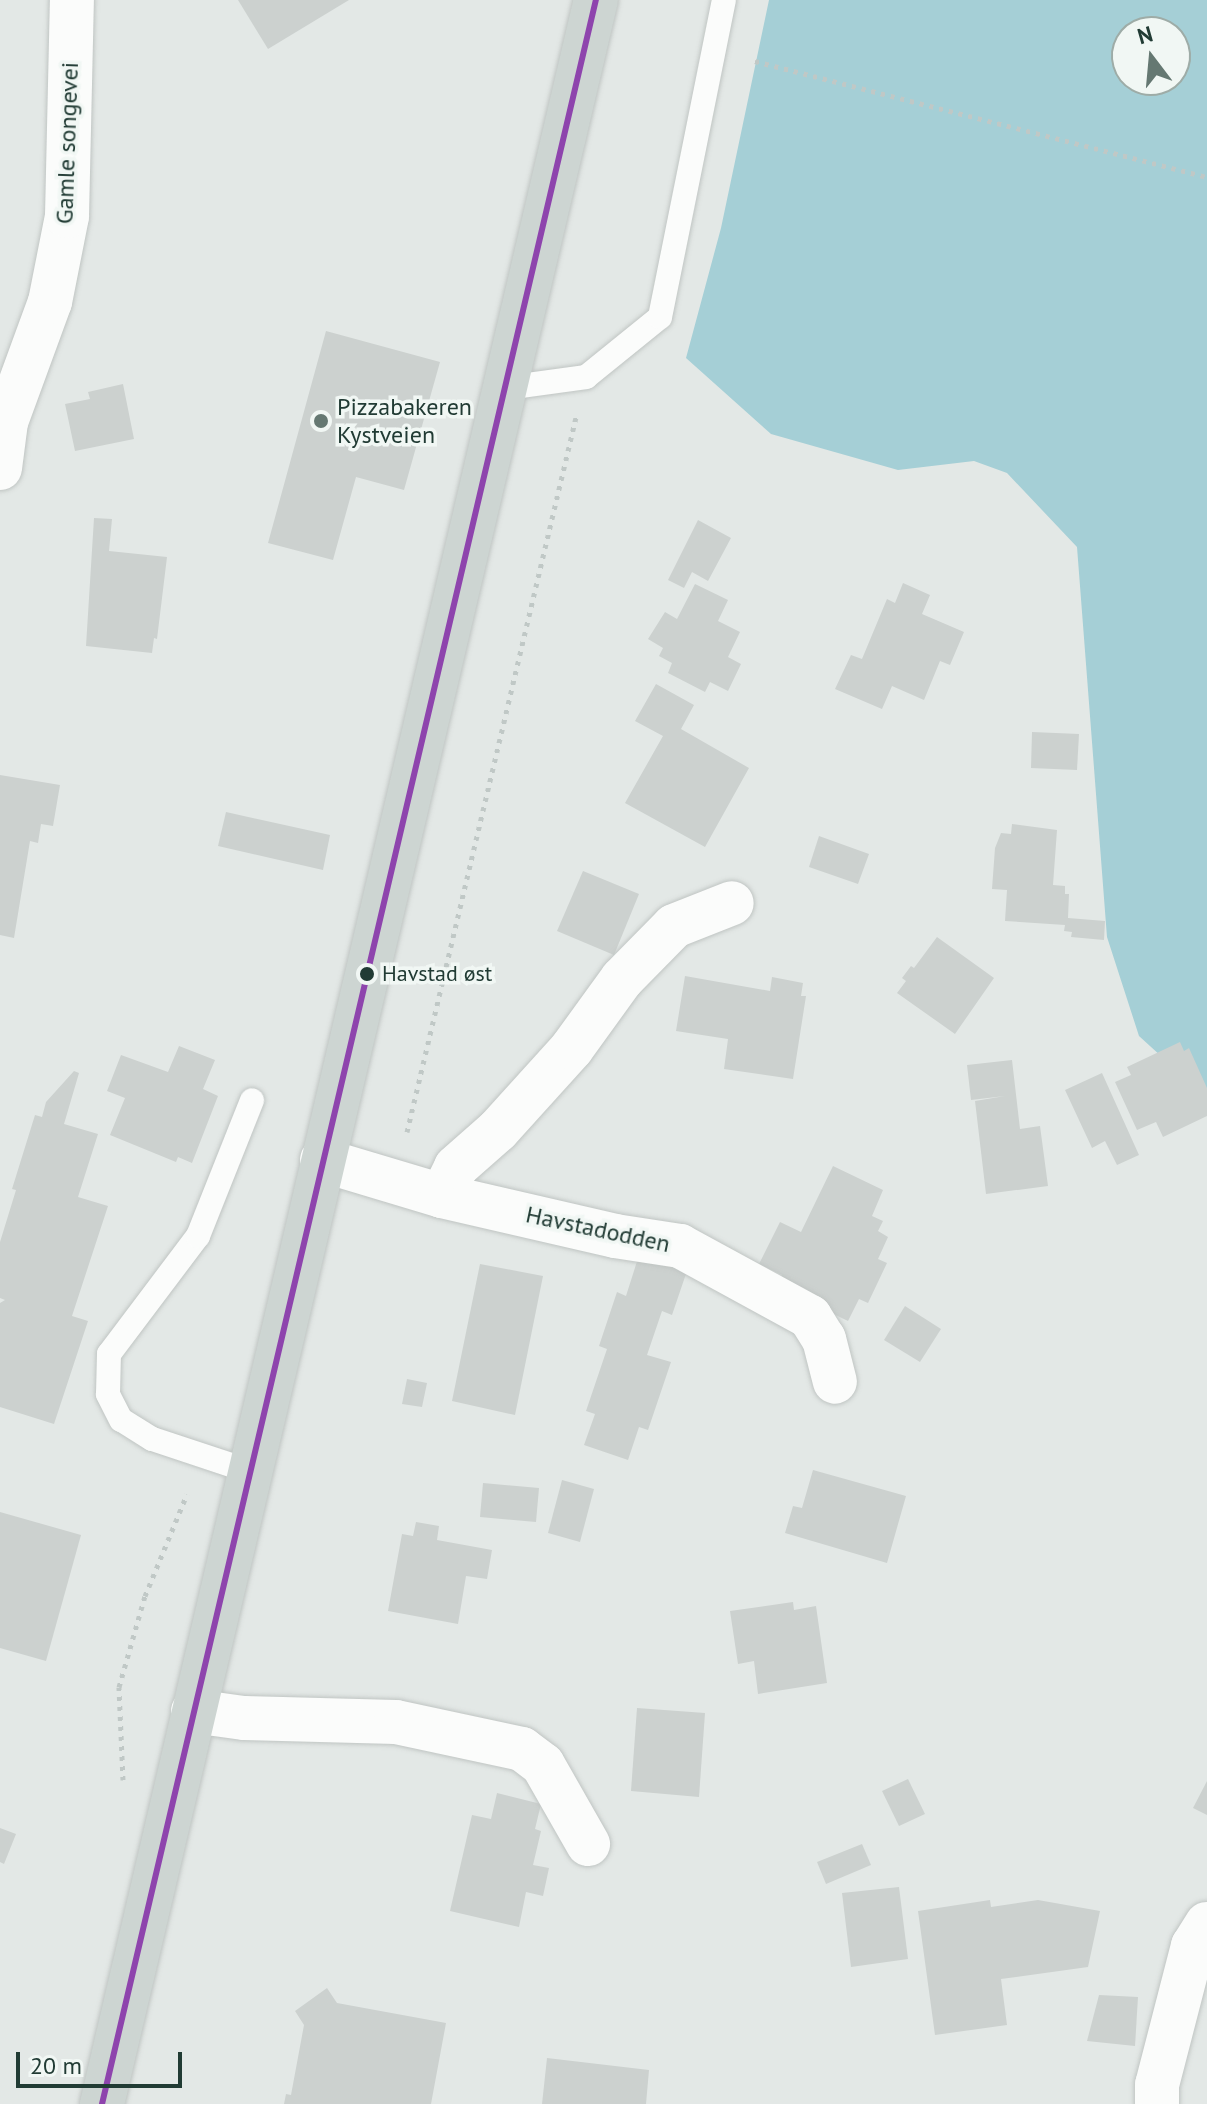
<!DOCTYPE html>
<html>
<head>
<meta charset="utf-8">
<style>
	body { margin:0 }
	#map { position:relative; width:1207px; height:2104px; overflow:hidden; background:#e3e8e6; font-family:"PT Sans",sans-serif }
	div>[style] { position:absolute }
	.water>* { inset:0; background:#a5cfd6 }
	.building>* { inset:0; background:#ccd1cf }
	.path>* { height:5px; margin-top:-2.5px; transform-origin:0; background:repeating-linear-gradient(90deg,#c0c8c6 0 4px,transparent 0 10px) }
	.roads { filter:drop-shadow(0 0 2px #c0c5c3) drop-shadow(0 0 2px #c0c5c3) }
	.lane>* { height:24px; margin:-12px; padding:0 12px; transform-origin:12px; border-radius:12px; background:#fbfcfb }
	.street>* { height:44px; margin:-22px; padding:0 22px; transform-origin:22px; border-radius:22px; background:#fbfcfb }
	.primary>* { height:44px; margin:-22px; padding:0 22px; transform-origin:22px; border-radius:22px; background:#cdd5d2 }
	.bus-1>* { height:6px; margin:-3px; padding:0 3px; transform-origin:3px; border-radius:3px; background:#8e44ad }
	.dots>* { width:22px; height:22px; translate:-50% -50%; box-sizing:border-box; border:4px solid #f1f7f4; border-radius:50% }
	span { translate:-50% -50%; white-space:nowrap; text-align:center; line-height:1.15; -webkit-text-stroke:7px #f1f7f4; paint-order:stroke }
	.bus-label { font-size:22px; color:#213b34 }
	.left { translate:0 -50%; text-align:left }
	.street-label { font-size:24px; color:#213b34 }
	.poi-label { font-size:24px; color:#213b34 }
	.north { position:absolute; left:1111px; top:16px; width:80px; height:80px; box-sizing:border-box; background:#f1f7f4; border:2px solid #9eaca7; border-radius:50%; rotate:344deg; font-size:22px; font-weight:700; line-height:32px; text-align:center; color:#213b34 }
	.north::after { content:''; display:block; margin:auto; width:28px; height:36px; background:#657872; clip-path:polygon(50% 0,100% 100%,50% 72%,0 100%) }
	.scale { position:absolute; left:16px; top:2052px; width:166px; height:36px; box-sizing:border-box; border:4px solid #213b34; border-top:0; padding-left:10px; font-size:24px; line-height:28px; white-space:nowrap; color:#213b34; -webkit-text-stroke:6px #f1f7f4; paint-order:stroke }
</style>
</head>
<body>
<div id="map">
	<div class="water">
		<div style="clip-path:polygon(evenodd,769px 0,1207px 0,1207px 1098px,1139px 1036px,1107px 937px,1077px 547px,1007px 473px,974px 461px,898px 470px,771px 434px,686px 358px,721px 228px,769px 0,1127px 32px,1175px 32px,1175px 80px,1127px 80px,1127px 32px)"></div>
	</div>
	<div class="building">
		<div style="clip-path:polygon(238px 0,349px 0,268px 49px)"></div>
		<div style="clip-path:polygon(326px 331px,440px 362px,404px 490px,356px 477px,333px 560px,268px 543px)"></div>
		<div style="clip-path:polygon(123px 384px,134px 439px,75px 451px,65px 404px,90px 399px,88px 392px)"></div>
		<div style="clip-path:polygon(94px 518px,112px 519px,109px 551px,167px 557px,157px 639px,154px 638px,152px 653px,86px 646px)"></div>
		<div style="clip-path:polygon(698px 520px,731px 538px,708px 581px,692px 572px,684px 588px,668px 580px)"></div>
		<div style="clip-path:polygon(903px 583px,930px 595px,922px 614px,964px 632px,950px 665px,940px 661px,924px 700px,892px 686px,882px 709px,835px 689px,851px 655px,862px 659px,887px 599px,895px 603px)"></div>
		<div style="clip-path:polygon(695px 584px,728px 600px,718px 621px,740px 632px,728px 657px,741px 664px,728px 691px,710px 682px,705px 692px,668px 673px,672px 663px,659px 656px,663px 648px,648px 639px,665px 612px,677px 619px)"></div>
		<div style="clip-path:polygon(656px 684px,694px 705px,681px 729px,749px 768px,705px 847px,625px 803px,663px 736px,635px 721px)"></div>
		<div style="clip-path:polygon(1032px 732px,1079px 734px,1077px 770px,1031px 768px)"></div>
		<div style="clip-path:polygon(0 775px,60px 785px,53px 826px,41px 824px,38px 843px,30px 841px,14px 938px,0 935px)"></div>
		<div style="clip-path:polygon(226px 812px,330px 835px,323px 870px,218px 846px)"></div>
		<div style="clip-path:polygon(1012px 824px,1057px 830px,1053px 885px,1065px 886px,1065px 894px,1069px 894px,1068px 918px,1105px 921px,1104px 940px,1071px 937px,1072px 932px,1064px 931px,1065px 925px,1005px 921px,1007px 890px,992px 889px,995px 848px,1001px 833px,1011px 834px)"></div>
		<div style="clip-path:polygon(819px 836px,869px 854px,858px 884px,809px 867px)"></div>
		<div style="clip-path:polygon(583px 871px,639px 894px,614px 955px,557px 931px)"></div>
		<div style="clip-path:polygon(937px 937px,994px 978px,955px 1034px,897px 993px,906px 981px,902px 978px,911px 966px,914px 968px)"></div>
		<div style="clip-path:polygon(685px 976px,770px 991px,772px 977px,803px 983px,801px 996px,806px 996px,793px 1079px,724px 1069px,728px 1039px,676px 1031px)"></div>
		<div style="clip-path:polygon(1180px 1042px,1184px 1051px,1189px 1048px,1207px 1088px,1207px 1116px,1163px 1137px,1156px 1122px,1137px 1130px,1115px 1082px,1131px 1075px,1127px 1067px)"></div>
		<div style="clip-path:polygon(179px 1046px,215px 1060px,203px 1089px,218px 1096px,192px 1163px,178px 1157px,176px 1162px,110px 1135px,125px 1098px,107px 1091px,121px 1055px,168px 1072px)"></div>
		<div style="clip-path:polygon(1012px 1060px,1020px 1129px,1040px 1126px,1048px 1186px,986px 1194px,975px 1101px,1005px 1096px,971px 1100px,967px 1065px)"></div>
		<div style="clip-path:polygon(74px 1071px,79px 1073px,64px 1124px,98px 1134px,78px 1197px,108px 1206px,72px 1316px,88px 1321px,54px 1424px,0 1407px,0 1303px,5px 1300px,0 1298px,0 1242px,16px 1190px,12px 1189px,35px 1115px,42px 1117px,46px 1102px)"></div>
		<div style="clip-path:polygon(1102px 1073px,1139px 1155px,1117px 1165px,1105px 1141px,1092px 1148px,1065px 1090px)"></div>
		<div style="clip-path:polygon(833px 1166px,883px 1190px,872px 1216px,883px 1221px,878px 1231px,888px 1237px,878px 1259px,887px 1263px,868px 1303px,859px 1299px,848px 1321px,776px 1286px,782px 1275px,759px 1264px,780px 1222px,801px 1232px)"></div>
		<div style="clip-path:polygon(640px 1252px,688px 1268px,672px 1315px,662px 1311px,647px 1355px,671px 1362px,648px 1430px,639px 1427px,628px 1460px,584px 1445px,595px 1414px,586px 1411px,607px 1349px,599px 1346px,617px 1292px,626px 1296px)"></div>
		<div style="clip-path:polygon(480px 1264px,543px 1276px,515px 1415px,452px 1401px)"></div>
		<div style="clip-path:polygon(905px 1306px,941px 1329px,920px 1362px,884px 1340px)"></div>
		<div style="clip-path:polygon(407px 1379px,427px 1383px,422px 1407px,402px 1404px)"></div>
		<div style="clip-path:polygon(813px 1470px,906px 1496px,887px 1563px,785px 1533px,793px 1506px,802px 1508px)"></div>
		<div style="clip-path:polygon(562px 1480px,594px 1489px,580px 1542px,548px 1533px)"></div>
		<div style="clip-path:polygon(483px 1483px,539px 1488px,536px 1522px,480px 1517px)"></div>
		<div style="clip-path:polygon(0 1512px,81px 1535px,46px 1661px,0 1648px)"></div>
		<div style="clip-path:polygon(416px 1522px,439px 1526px,437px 1540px,492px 1550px,487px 1579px,466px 1576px,458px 1624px,388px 1611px,402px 1534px,413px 1536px)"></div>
		<div style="clip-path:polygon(793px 1602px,794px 1610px,816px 1606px,827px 1683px,758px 1694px,754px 1661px,738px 1664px,730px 1611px)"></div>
		<div style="clip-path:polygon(637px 1708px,705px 1713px,699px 1797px,631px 1791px)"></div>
		<div style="clip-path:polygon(908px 1779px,925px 1814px,899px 1826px,882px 1791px)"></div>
		<div style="clip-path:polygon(1207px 1781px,1207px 1815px,1193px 1808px)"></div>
		<div style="clip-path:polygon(497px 1793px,541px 1804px,535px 1829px,541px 1831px,533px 1865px,549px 1868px,543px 1896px,526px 1892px,519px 1927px,450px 1911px,472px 1815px,491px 1819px)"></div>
		<div style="clip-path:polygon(0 1828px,16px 1834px,4px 1864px,0 1862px)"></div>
		<div style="clip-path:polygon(862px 1844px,871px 1865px,826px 1884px,817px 1862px)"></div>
		<div style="clip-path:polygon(899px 1887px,908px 1959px,851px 1967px,842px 1893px)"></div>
		<div style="clip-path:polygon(990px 1900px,991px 1907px,1038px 1900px,1100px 1911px,1088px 1967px,1001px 1979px,1007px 2025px,935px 2035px,918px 1911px)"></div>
		<div style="clip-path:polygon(327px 1988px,337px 2003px,446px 2023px,431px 2104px,284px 2104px,286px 2094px,291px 2095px,304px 2025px,295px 2011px)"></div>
		<div style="clip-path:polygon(1099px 1995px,1138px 1997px,1135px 2046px,1087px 2041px)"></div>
		<div style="clip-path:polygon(547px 2058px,649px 2070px,646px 2104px,542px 2104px)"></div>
	</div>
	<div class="path">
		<div style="left:755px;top:61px;width:467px;rotate:14.4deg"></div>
		<div style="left:407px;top:1132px;width:735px;rotate:-76.7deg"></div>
		<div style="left:123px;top:1780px;width:93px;rotate:-92.5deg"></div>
		<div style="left:119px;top:1687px;width:95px;rotate:-74.1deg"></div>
		<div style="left:145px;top:1596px;width:110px;rotate:-67.6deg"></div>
	</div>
	<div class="roads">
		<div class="lane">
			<div style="left:506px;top:388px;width:81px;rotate:-7.8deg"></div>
			<div style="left:586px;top:377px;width:95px;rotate:-39deg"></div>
			<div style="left:660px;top:317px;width:323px;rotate:-78.6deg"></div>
			<div style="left:249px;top:1471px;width:102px;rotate:-161.7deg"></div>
			<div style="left:152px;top:1439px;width:36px;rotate:-148deg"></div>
			<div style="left:121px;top:1420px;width:29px;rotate:-117deg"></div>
			<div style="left:108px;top:1394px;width:40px;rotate:-88.6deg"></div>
			<div style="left:109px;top:1354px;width:148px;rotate:-53deg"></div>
			<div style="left:198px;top:1236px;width:146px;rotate:-68.3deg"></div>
		</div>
		<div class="street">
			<div style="left:0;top:468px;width:46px;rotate:-82.6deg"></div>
			<div style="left:6px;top:422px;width:128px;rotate:-69.9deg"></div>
			<div style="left:50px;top:302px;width:88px;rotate:-78.8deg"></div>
			<div style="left:67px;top:216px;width:216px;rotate:-88.7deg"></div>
			<div style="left:322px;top:1160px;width:125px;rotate:16.7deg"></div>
			<div style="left:442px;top:1196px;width:178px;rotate:13deg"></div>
			<div style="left:615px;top:1236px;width:66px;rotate:8.7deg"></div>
			<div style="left:680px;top:1246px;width:148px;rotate:28.6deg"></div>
			<div style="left:810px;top:1317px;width:26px;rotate:58deg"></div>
			<div style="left:824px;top:1339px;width:44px;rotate:75.7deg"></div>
			<div style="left:442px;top:1196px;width:32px;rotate:-64deg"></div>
			<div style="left:456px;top:1167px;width:56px;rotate:-41.4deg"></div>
			<div style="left:498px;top:1130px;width:110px;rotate:-47.9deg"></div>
			<div style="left:572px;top:1048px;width:85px;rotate:-54.1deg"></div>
			<div style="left:622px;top:979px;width:74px;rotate:-45.5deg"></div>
			<div style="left:674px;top:926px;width:62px;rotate:-21.6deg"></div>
			<div style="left:193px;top:1711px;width:51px;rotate:7.8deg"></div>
			<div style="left:244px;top:1718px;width:152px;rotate:1.5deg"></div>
			<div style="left:396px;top:1722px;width:129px;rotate:12.1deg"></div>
			<div style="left:522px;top:1749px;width:26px;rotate:37deg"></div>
			<div style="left:543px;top:1765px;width:91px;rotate:60.3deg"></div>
			<div style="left:1157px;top:2104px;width:19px;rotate:-90deg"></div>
			<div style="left:1157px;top:2085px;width:144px;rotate:-75.5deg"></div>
			<div style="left:1193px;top:1946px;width:26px;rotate:-58deg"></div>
		</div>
		<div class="primary">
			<div style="left:102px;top:2104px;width:2161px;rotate:-76.79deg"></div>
		</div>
	</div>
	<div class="bus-1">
		<div style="left:102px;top:2104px;width:2161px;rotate:-76.79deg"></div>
	</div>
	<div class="dots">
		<div style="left:321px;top:421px;background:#657872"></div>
		<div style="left:367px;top:974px;background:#213b34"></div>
	</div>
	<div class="bus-label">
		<span class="left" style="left:382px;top:974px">Havstad øst</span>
	</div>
	<div class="street-label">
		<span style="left:67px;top:143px;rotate:-88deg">Gamle songevei</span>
		<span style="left:598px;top:1229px;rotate:12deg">Havstadodden</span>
	</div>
	<div class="poi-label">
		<span class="left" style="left:337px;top:421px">Pizzabakeren<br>Kystveien</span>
	</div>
	<div class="north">N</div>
	<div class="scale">20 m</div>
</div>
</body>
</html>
